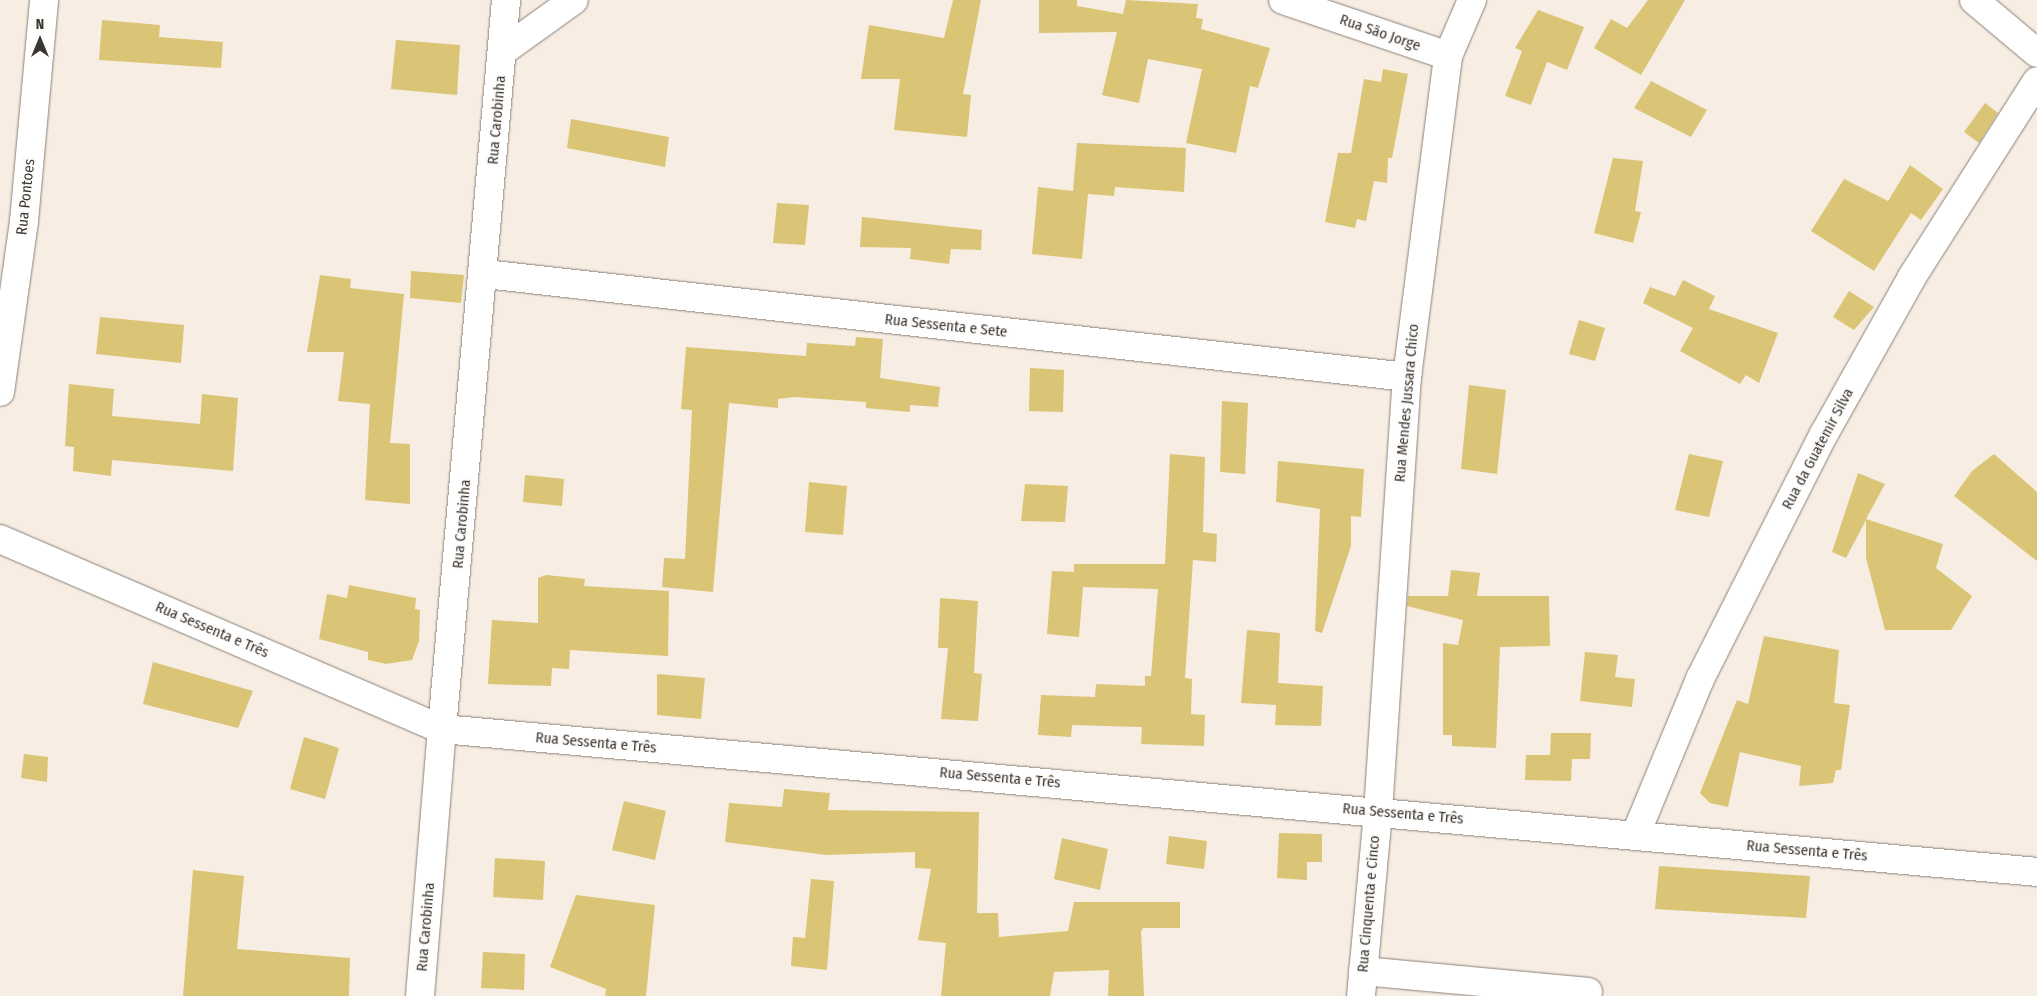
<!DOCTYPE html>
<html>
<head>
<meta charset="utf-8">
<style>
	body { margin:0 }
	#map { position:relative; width:2037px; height:996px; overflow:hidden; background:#f8ede3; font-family:"Fira Sans Condensed",sans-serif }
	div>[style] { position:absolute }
	.building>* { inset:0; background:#d9c575 }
	.roads { filter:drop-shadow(0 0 1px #8a8077) drop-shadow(0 0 1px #8a8077) }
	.street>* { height:28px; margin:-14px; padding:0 14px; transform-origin:14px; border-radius:14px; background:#fff }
	.secondary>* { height:28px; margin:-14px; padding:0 14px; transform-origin:14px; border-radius:14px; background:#fff }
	span { translate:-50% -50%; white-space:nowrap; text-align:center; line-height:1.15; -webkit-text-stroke:4px #fefcfa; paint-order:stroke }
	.street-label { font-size:15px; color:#393531 }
	.north { position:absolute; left:15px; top:15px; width:50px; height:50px; -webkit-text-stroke:4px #fefcfa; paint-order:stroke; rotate:0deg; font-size:14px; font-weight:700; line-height:20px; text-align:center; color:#393531 }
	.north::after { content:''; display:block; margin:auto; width:18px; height:22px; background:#393531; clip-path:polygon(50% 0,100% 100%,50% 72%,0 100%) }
</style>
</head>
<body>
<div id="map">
	<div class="building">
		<div style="clip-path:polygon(953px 0,981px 0,963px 94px,971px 95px,967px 137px,894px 130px,900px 79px,861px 79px,869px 25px,944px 38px)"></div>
		<div style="clip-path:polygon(1039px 0,1077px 0,1077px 6px,1123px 14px,1126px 0,1198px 4px,1196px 18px,1203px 19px,1201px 29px,1270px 48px,1258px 88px,1250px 86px,1236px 153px,1186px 143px,1202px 69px,1148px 59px,1139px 103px,1102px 95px,1117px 32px,1039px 33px)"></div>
		<div style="clip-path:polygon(1648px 0,1685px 0,1641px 75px,1594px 48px,1611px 19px,1627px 28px)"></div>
		<div style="clip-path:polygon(1538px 10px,1584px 27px,1567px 70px,1547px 62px,1531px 105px,1505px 96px,1522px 51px,1515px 48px)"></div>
		<div style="clip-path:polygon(102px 20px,160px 25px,159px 37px,223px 42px,221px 68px,99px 60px)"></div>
		<div style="clip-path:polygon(396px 40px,460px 45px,457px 95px,391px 89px)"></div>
		<div style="clip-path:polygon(1383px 69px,1408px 74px,1392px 158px,1388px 158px,1387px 183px,1374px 181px,1366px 221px,1357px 219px,1355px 228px,1325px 222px,1338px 153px,1351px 153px,1364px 79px,1381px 82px)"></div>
		<div style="clip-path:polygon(1651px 81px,1707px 110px,1691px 137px,1634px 108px)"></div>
		<div style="clip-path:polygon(1985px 103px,1998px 113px,1979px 143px,1964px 132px)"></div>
		<div style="clip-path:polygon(571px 119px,669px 137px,665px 167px,567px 148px)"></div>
		<div style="clip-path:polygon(1077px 143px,1186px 148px,1184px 192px,1115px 187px,1114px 196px,1088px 194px,1082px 259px,1032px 254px,1038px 187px,1073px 191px)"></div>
		<div style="clip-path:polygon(1613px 158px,1643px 161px,1635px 211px,1641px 212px,1633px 243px,1594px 233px)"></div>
		<div style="clip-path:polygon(1910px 165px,1943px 189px,1921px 220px,1911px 213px,1874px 271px,1811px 231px,1844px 179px,1888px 201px)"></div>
		<div style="clip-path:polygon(777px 203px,809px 205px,805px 245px,773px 243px)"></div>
		<div style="clip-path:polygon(862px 217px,982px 230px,981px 250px,951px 249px,949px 264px,910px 259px,911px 248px,860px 247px)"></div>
		<div style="clip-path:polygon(411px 271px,464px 275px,461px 303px,410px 298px)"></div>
		<div style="clip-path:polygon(320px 275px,351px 279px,350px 288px,404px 294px,390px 443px,410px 444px,410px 504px,365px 500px,370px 404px,338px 401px,344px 352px,307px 352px)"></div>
		<div style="clip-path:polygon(1683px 280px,1715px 296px,1709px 309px,1778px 333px,1759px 383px,1746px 375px,1740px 384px,1680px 351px,1693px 328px,1643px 303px,1650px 287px,1675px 296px)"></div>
		<div style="clip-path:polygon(1849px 291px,1874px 307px,1854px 330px,1833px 317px)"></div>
		<div style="clip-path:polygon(100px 317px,184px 325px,181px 363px,96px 354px)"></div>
		<div style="clip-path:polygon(1579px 320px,1605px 328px,1595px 361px,1569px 354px)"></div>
		<div style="clip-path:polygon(856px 337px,883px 339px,880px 378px,940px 387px,938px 407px,910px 405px,910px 412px,866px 408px,866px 402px,794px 397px,778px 399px,778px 408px,729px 403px,713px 592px,662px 587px,664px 558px,685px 559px,692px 410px,681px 409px,686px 347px,806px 356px,807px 343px,855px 346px)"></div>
		<div style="clip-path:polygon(1030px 368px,1064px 370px,1063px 412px,1029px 411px)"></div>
		<div style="clip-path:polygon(69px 384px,114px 389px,112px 416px,200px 424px,202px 394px,238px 398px,233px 471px,112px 460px,111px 476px,73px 471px,74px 447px,65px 446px)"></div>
		<div style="clip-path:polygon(1469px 385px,1506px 390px,1497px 474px,1461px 469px)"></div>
		<div style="clip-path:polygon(1222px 401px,1248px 403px,1245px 474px,1220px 472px)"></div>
		<div style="clip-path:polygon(1170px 454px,1205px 457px,1203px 532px,1217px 534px,1216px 562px,1193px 560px,1185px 678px,1192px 679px,1191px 714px,1205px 715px,1204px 746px,1141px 744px,1142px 727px,1072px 725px,1071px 737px,1038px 735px,1041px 695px,1095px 697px,1096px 684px,1145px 686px,1145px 676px,1151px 676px,1158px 589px,1083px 587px,1079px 637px,1047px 634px,1052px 571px,1074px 572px,1074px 564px,1165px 564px)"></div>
		<div style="clip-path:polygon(1689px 454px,1723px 461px,1709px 517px,1675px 510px)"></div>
		<div style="clip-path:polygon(1994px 454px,2037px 492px,2037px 561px,1954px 496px,1972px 471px)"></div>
		<div style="clip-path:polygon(1278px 461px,1364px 469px,1361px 517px,1351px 516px,1351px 546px,1322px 633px,1315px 631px,1320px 509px,1276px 502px)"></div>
		<div style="clip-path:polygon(1858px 473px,1885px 484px,1866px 519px,1943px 544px,1936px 568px,1972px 596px,1951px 630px,1885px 630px,1866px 558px,1866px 520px,1846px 558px,1832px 552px)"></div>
		<div style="clip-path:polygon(525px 475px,564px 479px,562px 506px,523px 502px)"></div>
		<div style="clip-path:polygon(809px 482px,847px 486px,843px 535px,805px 532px)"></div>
		<div style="clip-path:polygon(1025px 484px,1068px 486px,1065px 522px,1021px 521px)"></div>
		<div style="clip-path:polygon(1451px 570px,1480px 573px,1477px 596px,1549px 596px,1550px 646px,1500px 647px,1496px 748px,1452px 746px,1452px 735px,1443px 735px,1443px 643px,1458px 645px,1463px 620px,1407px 606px,1408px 596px,1448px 596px)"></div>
		<div style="clip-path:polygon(546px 575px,585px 579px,584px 586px,669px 591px,668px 656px,570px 650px,569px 669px,552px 668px,551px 686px,488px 684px,492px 620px,538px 623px,538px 578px)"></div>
		<div style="clip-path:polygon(349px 585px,416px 598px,415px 609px,420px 610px,419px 641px,412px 660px,386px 664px,368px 660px,368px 652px,319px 639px,327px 594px,347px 598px)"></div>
		<div style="clip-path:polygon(940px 598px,978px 601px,974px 673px,982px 674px,978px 721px,941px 719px,948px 648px,938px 648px)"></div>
		<div style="clip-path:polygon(1247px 630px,1280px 633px,1278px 683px,1323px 686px,1321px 726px,1275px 725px,1276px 705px,1241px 703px)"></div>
		<div style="clip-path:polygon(1764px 636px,1839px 650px,1834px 703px,1850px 705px,1841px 770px,1836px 770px,1833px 783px,1799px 786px,1801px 766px,1740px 752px,1728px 807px,1710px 803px,1700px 793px,1737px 700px,1748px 704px)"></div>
		<div style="clip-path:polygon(1585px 652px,1618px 655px,1615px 677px,1635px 679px,1632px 707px,1580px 701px)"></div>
		<div style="clip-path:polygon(153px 662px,253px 691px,238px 728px,143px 704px)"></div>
		<div style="clip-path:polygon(657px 674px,705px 678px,701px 719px,657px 715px)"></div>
		<div style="clip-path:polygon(1551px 733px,1591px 733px,1590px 759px,1572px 759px,1571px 781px,1525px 780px,1526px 755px,1550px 755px)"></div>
		<div style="clip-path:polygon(304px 737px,339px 748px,325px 799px,290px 789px)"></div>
		<div style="clip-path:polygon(24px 754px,48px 757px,47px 782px,21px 778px)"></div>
		<div style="clip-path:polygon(784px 789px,830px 793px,828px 810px,979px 812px,977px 913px,998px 913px,999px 937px,1068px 931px,1074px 902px,1180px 902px,1180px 928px,1143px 928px,1141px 932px,1144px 996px,1108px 996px,1109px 970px,1054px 972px,1050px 996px,941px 996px,946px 943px,918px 940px,931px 869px,915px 868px,915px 852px,826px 855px,725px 842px,729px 803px,782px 807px)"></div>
		<div style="clip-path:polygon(624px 801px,666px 811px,655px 860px,612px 850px)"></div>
		<div style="clip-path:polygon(1279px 833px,1322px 834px,1322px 862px,1307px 862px,1307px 880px,1277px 878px)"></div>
		<div style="clip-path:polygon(1169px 836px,1207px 841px,1204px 869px,1166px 864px)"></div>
		<div style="clip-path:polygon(1062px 838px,1108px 849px,1100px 890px,1054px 879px)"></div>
		<div style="clip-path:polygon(495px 858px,545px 861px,543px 900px,493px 897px)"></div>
		<div style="clip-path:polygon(1659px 866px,1810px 876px,1806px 918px,1655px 909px)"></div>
		<div style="clip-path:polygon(193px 870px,244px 876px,237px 949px,350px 958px,349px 996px,183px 996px)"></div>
		<div style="clip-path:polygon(811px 879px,834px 881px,827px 970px,791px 966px,793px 937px,805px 938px)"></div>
		<div style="clip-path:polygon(576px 895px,655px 905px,646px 996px,605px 996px,606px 989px,550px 967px)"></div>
		<div style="clip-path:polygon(483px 952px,525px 954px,524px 990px,481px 988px)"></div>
	</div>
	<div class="roads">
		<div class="street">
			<div style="left:1283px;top:0;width:174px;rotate:18.7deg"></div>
			<div style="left:1974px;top:0;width:82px;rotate:40.1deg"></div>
			<div style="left:503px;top:51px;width:87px;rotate:-35.7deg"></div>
			<div style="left:485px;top:274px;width:928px;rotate:6.37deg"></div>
			<div style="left:0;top:392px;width:173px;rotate:-82deg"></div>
			<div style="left:24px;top:221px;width:222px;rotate:-84.8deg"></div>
			<div style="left:442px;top:729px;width:732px;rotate:-84.98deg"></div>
			<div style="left:1635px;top:836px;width:170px;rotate:-67.5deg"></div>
			<div style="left:1700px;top:679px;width:275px;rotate:-63.2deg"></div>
			<div style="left:1824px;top:434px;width:180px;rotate:-60.7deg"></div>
			<div style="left:1912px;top:277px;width:232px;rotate:-57.5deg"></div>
			<div style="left:1363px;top:971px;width:226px;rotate:5.3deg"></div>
			<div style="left:1361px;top:996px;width:185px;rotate:-84.7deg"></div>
			<div style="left:1378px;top:812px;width:436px;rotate:-86.2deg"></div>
			<div style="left:1407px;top:377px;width:324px;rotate:-82.7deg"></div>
			<div style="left:1448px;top:56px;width:61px;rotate:-66.8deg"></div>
		</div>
		<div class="secondary">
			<div style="left:0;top:539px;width:481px;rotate:23.3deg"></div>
			<div style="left:442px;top:729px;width:1601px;rotate:5.12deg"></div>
			<div style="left:420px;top:996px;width:268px;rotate:-85.3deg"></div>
		</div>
	</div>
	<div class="street-label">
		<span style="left:1380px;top:33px;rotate:19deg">Rua São Jorge</span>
		<span style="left:497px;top:120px;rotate:-85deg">Rua Carobinha</span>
		<span style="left:26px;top:197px;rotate:-84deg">Rua Pontoes</span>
		<span style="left:946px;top:326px;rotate:6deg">Rua Sessenta e Sete</span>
		<span style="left:1407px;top:403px;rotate:-85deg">Rua Mendes Jussara Chico</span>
		<span style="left:1818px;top:449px;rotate:-62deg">Rua da Guatemir Silva</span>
		<span style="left:462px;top:524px;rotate:-85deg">Rua Carobinha</span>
		<span style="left:212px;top:630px;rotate:23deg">Rua Sessenta e Três</span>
		<span style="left:596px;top:743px;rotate:5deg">Rua Sessenta e Três</span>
		<span style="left:1000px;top:778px;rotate:5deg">Rua Sessenta e Três</span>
		<span style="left:1403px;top:814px;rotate:5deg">Rua Sessenta e Três</span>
		<span style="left:1807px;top:851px;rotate:5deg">Rua Sessenta e Três</span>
		<span style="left:1369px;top:904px;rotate:-85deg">Rua Cinquenta e Cinco</span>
		<span style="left:426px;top:927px;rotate:-85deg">Rua Carobinha</span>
	</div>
	<div class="north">N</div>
</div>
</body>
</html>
